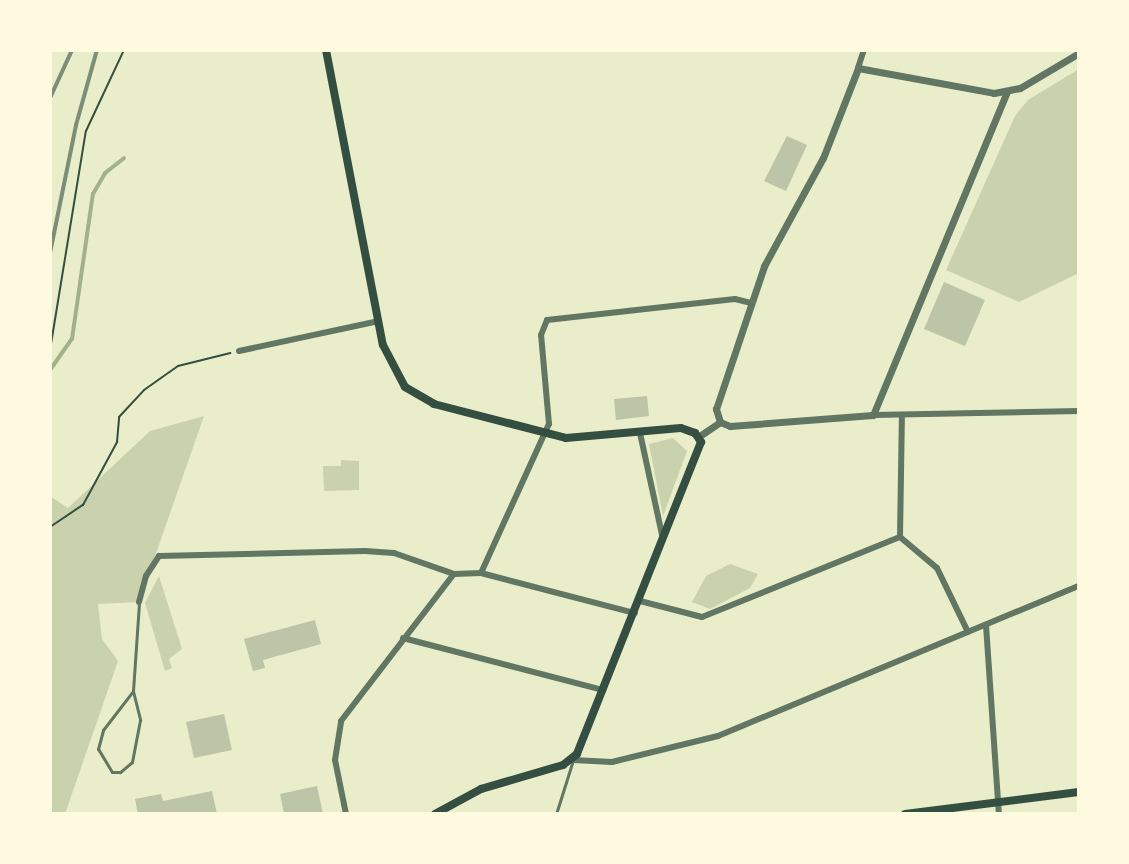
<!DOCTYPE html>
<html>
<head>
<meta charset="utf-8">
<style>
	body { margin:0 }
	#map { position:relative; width:1129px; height:864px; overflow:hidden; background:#e9edc9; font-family:"Zilla Slab",serif }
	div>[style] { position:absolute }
	.green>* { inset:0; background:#cad2ad }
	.stream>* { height:4px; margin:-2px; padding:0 2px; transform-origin:2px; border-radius:2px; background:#a3b18a }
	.building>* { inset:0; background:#bcc5a7 }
	.path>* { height:2px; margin:-1px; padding:0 1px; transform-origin:1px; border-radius:1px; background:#344e41 }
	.service>* { height:3px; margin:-1.5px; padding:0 1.5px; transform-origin:1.5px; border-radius:1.5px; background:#617663 }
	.minor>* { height:6px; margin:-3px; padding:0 3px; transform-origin:3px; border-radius:3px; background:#617663 }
	.tertiary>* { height:7px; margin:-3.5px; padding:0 3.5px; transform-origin:3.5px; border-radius:3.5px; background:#617663 }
	.secondary>* { height:8px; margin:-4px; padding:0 4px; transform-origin:4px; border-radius:4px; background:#344e41 }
	.rail>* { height:4px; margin:-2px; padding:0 2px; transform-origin:2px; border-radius:2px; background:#7c8e77 }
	span { translate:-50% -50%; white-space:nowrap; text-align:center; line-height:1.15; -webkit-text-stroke:6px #fefae0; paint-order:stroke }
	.frame { position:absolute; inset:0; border:52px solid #fefae0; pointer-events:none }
</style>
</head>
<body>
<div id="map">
	<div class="green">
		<div style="clip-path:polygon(1079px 69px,1079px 273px,1019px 302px,946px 270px,1015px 116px,1028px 100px)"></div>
		<div style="clip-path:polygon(204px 416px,139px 602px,98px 604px,102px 639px,118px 661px,65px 814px,50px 814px,50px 496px,68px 508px,150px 431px)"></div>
		<div style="clip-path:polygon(673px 438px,687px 451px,663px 516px,649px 444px)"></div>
		<div style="clip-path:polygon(341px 460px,359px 461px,359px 490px,324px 491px,323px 466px,341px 466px)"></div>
		<div style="clip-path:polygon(730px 564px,758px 574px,750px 588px,710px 609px,692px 602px,706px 576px)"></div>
		<div style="clip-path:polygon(159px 576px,182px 649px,169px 659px,172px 668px,165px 671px,145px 603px)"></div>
	</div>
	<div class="stream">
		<div style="left:50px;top:370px;width:38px;rotate:-55deg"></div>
		<div style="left:72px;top:339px;width:147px;rotate:-81.8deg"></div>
		<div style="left:93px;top:194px;width:24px;rotate:-60deg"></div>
		<div style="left:105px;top:173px;width:24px;rotate:-38deg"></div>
	</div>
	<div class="building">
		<div style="clip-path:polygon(787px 136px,807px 145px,786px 191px,764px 181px)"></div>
		<div style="clip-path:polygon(944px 282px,985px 300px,965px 346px,924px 329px)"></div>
		<div style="clip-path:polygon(647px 396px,649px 416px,616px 420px,614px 399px)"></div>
		<div style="clip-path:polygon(315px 620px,321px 644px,263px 660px,265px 668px,253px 671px,244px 639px)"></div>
		<div style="clip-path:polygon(224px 714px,232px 750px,194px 758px,186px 722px)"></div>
		<div style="clip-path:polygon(317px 786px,323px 814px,284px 814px,280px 794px)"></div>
		<div style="clip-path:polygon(212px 791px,217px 814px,138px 814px,135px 799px,161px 794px,163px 801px)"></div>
	</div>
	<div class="path">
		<div style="left:50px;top:350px;width:222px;rotate:-80.7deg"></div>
		<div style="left:86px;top:131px;width:89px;rotate:-64.9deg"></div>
		<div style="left:50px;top:527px;width:40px;rotate:-34deg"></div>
		<div style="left:83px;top:505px;width:72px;rotate:-61.6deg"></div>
		<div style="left:117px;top:442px;width:25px;rotate:-85deg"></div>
		<div style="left:119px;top:417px;width:37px;rotate:-47deg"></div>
		<div style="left:144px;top:390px;width:42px;rotate:-35.2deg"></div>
		<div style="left:178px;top:366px;width:54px;rotate:-14deg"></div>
	</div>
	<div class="service">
		<div style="left:133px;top:691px;width:30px;rotate:76deg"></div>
		<div style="left:140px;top:720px;width:43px;rotate:100.8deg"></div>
		<div style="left:132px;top:762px;width:16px;rotate:140deg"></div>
		<div style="left:120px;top:772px;width:8px;rotate:180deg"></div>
		<div style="left:112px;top:772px;width:27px;rotate:-121deg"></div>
		<div style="left:98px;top:749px;width:20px;rotate:-75deg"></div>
		<div style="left:103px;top:730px;width:49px;rotate:-52.4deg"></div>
		<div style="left:133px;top:691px;width:89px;rotate:-86.1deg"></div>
		<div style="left:556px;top:814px;width:57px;rotate:-72.5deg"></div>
	</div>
	<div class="minor">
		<div style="left:858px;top:68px;width:19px;rotate:-72deg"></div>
		<div style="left:239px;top:351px;width:143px;rotate:-12.1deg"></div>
		<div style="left:873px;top:415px;width:206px;rotate:-1.1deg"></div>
		<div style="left:640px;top:433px;width:108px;rotate:77.8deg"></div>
		<div style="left:900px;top:537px;width:48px;rotate:40deg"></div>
		<div style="left:937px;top:568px;width:71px;rotate:64.2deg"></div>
		<div style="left:481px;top:573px;width:164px;rotate:-65.5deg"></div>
		<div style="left:549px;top:424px;width:89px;rotate:-95.1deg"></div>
		<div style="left:541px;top:335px;width:16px;rotate:-68deg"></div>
		<div style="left:547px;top:320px;width:189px;rotate:-6.4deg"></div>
		<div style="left:735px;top:299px;width:16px;rotate:14deg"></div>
		<div style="left:640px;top:601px;width:64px;rotate:14.5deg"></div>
		<div style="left:702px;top:617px;width:214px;rotate:-22deg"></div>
		<div style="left:900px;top:537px;width:122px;rotate:-89.1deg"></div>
		<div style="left:139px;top:602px;width:27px;rotate:-75deg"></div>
		<div style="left:146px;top:576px;width:24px;rotate:-57deg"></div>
		<div style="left:159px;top:556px;width:206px;rotate:-1.4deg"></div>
		<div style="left:365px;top:551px;width:29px;rotate:4deg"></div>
		<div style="left:394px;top:553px;width:64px;rotate:19.3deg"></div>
		<div style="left:454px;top:574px;width:27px;rotate:-2deg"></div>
		<div style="left:481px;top:573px;width:159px;rotate:14.6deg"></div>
		<div style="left:986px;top:625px;width:189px;rotate:86.1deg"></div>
		<div style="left:403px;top:638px;width:207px;rotate:14.6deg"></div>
		<div style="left:573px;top:760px;width:39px;rotate:3deg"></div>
		<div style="left:612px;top:762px;width:109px;rotate:-13.8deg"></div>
		<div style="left:718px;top:736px;width:391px;rotate:-22.6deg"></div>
		<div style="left:346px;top:814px;width:55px;rotate:-101.5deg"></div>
		<div style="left:335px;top:760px;width:39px;rotate:-81deg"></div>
		<div style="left:341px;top:721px;width:185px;rotate:-52.5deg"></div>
	</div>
	<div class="tertiary">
		<div style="left:720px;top:422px;width:14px;rotate:-107deg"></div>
		<div style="left:716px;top:409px;width:151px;rotate:-71.4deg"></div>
		<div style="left:764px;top:266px;width:123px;rotate:-61.4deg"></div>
		<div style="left:823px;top:158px;width:97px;rotate:-68.7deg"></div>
		<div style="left:858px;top:68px;width:138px;rotate:10.4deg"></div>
		<div style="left:994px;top:93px;width:26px;rotate:-11deg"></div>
		<div style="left:1020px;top:88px;width:69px;rotate:-30.7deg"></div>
		<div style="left:720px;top:422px;width:11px;rotate:22deg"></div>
		<div style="left:730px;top:426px;width:143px;rotate:-4.4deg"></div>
		<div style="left:873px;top:415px;width:350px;rotate:-67.5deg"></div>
		<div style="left:698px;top:437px;width:27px;rotate:-34deg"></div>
	</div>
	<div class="secondary">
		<div style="left:326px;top:50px;width:300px;rotate:79.1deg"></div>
		<div style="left:383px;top:345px;width:47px;rotate:62.4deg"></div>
		<div style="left:405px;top:387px;width:34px;rotate:30deg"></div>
		<div style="left:434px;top:404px;width:136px;rotate:14.4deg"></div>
		<div style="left:566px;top:438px;width:115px;rotate:-5deg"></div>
		<div style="left:681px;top:428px;width:15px;rotate:20deg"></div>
		<div style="left:695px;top:433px;width:11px;rotate:56deg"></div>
		<div style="left:701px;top:442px;width:336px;rotate:111.7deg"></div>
		<div style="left:577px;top:754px;width:18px;rotate:142deg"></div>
		<div style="left:563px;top:765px;width:85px;rotate:163.7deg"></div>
		<div style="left:481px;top:789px;width:52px;rotate:151.5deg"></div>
		<div style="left:905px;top:814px;width:175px;rotate:-7.2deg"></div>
	</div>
	<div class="rail">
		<div style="left:50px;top:98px;width:53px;rotate:-65.4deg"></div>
		<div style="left:50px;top:253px;width:131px;rotate:-78.5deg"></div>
		<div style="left:76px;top:125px;width:78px;rotate:-74.4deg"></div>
	</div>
	<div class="frame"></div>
</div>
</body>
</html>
